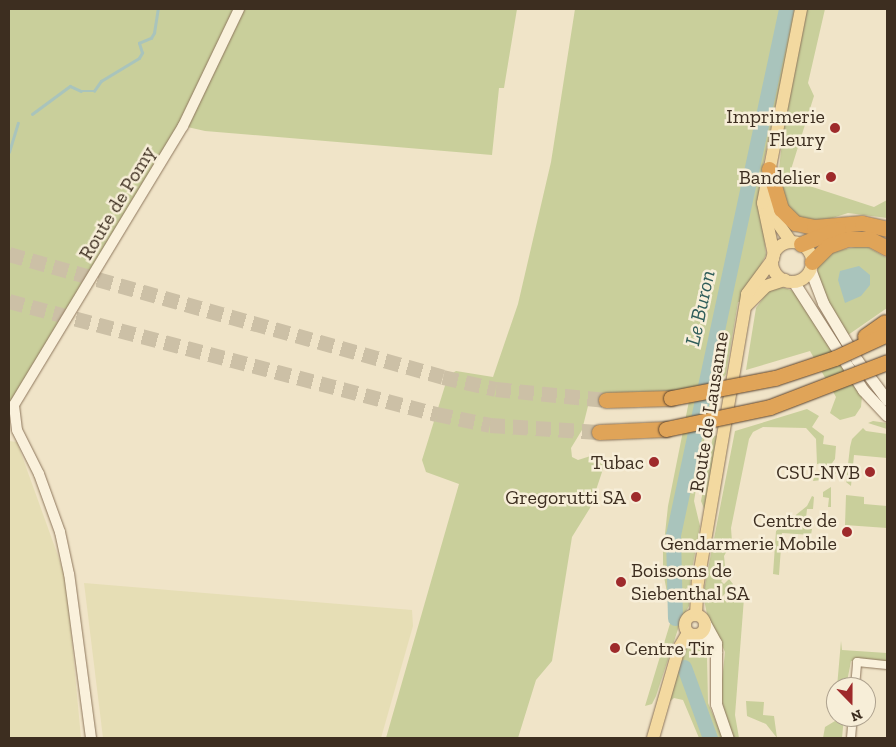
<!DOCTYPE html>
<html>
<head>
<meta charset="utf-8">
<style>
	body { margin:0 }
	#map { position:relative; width:896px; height:747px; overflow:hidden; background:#f0e4c8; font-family:"Zilla Slab",serif }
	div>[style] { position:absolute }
	.farmland>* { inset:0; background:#e6deb5 }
	.green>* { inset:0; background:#c9cf9b }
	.water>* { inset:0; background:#a9c4bc }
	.stream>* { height:2.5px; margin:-1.25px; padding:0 1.25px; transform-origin:1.25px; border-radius:1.25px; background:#a9c4bc }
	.river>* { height:15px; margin:-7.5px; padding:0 7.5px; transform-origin:7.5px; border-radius:7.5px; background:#a9c4bc }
	.motorway-tunnel>* { height:15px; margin-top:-7.5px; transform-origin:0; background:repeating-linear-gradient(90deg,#ccc0a6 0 15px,transparent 0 23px) }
	.roads { filter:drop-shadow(0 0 1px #8d765c) drop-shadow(0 0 1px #8d765c) }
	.minor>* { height:8px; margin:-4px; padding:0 4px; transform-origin:4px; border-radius:4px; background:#faf1dc }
	.tertiary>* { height:10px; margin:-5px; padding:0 5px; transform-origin:5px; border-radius:5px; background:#faf1dc }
	.secondary>* { height:11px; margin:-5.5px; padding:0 5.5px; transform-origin:5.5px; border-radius:5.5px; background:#faf1dc }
	.primary>* { height:12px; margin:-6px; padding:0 6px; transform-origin:6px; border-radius:6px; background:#f3d9a0 }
	.primary>.ring { margin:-6px; padding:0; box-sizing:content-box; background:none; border:12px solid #f3d9a0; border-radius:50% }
	.motorway>* { height:15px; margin:-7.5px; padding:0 7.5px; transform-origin:7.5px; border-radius:7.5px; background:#e0a458 }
	.bridges { filter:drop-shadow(0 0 1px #5b4430) drop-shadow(0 0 1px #5b4430) }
	.motorway-bridge>* { height:15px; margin:-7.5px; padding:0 7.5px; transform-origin:7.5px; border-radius:7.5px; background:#e0a458 }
	.dots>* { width:14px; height:14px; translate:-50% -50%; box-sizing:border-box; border:2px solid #f7eed8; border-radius:50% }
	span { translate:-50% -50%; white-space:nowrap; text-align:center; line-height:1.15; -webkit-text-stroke:5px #f7eed8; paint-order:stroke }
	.poi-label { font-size:20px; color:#3d2e20 }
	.right { translate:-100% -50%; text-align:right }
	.left { translate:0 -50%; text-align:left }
	.street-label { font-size:20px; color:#3d2e20 }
	.water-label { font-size:21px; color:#2f5d5a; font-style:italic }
	.frame { position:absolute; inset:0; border:10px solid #3d2e20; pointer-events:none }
	.north { position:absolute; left:826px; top:677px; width:50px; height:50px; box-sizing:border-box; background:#f7eed8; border:1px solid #ada18e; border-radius:50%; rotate:158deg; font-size:14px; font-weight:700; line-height:20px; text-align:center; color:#3d2e20 }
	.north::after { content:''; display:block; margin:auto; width:18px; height:22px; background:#9e2a2b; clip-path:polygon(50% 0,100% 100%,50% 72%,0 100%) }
</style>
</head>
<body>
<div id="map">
	<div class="farmland">
		<div style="clip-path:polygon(9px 441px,17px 442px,66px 578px,81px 738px,9px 738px)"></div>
		<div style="clip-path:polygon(84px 583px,412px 610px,413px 626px,381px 738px,103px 738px)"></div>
	</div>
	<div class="green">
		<div style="clip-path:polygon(9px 9px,517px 9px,504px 88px,499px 88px,492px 155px,205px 131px,183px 126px,13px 409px,9px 400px)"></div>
		<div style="clip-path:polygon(575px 9px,796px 9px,759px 184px,766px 255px,742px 302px,738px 302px,726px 374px,712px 394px,694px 501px,700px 526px,691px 575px,689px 606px,681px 620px,656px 696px,652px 704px,645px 706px,672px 617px,663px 572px,663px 552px,668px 506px,690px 396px,590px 398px,582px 430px,571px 448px,572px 457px,578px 460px,597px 454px,606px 460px,590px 508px,572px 537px,552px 661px,536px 680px,518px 738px,386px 738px,459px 484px,426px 472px,422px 460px,448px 376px,456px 371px,493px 377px,518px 304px,551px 162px)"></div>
		<div style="clip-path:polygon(805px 9px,825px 9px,808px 83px,814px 96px,788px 179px,874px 207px,887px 200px,887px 218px,848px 213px,817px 223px,788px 213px,778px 177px,788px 92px)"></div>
		<div style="clip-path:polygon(864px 245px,887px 258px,887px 308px,848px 335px,829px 305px,818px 275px,818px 267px,823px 257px,833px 252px)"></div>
		<div style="clip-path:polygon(781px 287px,794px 291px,862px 396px,861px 407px,855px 416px,840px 420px,830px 413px,836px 397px,810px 351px,746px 370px,756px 308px,769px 290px)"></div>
		<div style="clip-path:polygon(807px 409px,819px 416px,812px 427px,824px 436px,823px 444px,836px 446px,835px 459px,830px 466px,817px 464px,816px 439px,806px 428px,763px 427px,753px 432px,749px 439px,731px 528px,732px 542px,724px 556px,726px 576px,721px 581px,724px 584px,729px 579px,733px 584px,722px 597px,727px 603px,739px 594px,744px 598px,735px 715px,739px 738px,733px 738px,723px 708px,721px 690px,725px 652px,707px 614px,703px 595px,735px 431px)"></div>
		<div style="clip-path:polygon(873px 421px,887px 423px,887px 429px,868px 423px)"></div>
		<div style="clip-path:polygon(863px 428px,866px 431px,887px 434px,887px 458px,854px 455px,851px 486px,846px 482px,850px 447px,852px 439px)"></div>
		<div style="clip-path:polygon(719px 435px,705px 511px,701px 501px,713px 436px)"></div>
		<div style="clip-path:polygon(837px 472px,830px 479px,813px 481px,815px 474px)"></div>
		<div style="clip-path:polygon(831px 487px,831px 507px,828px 507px,829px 498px,823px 497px,823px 492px)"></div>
		<div style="clip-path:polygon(846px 495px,864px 497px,864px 504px,887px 506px,887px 528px,845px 525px)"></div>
		<div style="clip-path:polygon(812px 496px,814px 497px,813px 509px,807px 509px,805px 528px,812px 529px,811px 535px,782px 533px,779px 575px,773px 574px,776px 531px,807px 506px)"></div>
		<div style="clip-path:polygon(693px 640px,704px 647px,707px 654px,708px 703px,723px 738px,699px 738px,683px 700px,674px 698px,669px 702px,680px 661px,686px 645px)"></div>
		<div style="clip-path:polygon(841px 641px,842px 650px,887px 653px,887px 661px,851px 661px,846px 687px,837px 687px)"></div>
		<div style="clip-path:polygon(746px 701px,764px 702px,763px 715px,774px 716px,777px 738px,766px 724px,747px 716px)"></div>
		<div style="clip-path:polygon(836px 710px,836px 717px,844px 717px,842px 738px,823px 738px,825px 727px,835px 721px)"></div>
	</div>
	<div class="water">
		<div style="clip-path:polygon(859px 266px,870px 275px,870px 285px,861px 296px,845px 303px,838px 280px,840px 271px)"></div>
	</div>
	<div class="stream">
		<div style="left:32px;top:114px;width:47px;rotate:-36.4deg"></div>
		<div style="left:70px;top:86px;width:12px;rotate:24deg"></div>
		<div style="left:81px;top:91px;width:13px"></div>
		<div style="left:94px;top:91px;width:12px;rotate:-55deg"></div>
		<div style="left:101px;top:81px;width:44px;rotate:-31.2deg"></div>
		<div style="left:139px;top:58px;width:6px;rotate:-59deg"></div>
		<div style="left:142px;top:53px;width:10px;rotate:-107deg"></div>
		<div style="left:139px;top:43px;width:13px;rotate:-23deg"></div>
		<div style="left:151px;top:38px;width:6px;rotate:-59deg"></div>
		<div style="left:154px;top:33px;width:24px;rotate:-81deg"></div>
		<div style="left:9px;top:152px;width:30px;rotate:-73deg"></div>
	</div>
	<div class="river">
		<div style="left:675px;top:618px;width:83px;rotate:-91.4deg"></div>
		<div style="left:673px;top:535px;width:538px;rotate:-77.88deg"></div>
		<div style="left:684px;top:667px;width:76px;rotate:69.9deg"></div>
	</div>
	<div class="motorway-tunnel">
		<div style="left:9px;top:254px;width:451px;rotate:15.8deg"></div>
		<div style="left:443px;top:377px;width:54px;rotate:12.8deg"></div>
		<div style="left:496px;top:389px;width:111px;rotate:5.7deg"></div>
		<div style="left:9px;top:301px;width:443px;rotate:14.8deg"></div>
		<div style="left:437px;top:414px;width:54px;rotate:11.7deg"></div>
		<div style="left:490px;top:425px;width:109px;rotate:3.7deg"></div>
	</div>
	<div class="roads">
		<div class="minor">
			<div style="left:855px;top:687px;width:25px;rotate:-85deg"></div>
			<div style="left:857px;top:662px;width:30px;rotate:6deg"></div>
			<div style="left:851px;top:738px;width:21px;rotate:-85deg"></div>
		</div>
		<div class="tertiary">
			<div style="left:91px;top:738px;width:165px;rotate:-97.6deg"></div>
			<div style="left:69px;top:574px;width:43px;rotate:-102.1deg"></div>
			<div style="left:60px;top:532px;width:62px;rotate:-109.9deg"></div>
			<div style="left:39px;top:474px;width:49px;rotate:-116.6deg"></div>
			<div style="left:17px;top:430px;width:25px;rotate:-97deg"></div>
			<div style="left:14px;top:405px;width:326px;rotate:-58.8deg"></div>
			<div style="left:183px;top:126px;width:130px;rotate:-64.4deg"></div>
		</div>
		<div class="secondary">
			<div style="left:810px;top:269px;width:36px;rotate:69deg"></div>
			<div style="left:823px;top:303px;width:66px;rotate:59.2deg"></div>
			<div style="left:857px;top:360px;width:50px;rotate:53.1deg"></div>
			<div style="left:793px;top:281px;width:130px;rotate:57.3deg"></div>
			<div style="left:863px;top:390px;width:35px;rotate:47deg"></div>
			<div style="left:705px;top:623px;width:23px;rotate:61deg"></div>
			<div style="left:716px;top:643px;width:61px;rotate:90deg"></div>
			<div style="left:716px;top:704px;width:36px;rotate:71deg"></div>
			<div style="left:698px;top:635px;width:25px;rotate:43deg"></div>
		</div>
		<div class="primary">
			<div style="left:768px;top:193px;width:27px;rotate:75deg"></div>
			<div style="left:775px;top:219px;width:28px;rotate:55deg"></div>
			<div class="ring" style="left:772px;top:242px;width:28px;height:28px"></div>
			<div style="left:774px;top:255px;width:53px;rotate:-101.9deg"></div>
			<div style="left:763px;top:203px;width:198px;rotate:-78.9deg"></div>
			<div style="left:747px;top:305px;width:27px;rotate:-45deg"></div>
			<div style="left:766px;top:286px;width:20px;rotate:-18deg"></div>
			<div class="ring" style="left:685px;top:615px;width:8px;height:8px"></div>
			<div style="left:696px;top:615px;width:33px;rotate:-87deg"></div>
			<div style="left:698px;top:582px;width:292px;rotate:-80.3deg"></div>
			<div style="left:747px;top:294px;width:44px;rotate:-53.4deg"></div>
			<div style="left:653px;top:738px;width:94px;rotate:-73.9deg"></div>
			<div style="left:679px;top:648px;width:17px;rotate:-59deg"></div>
		</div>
		<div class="motorway">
			<div style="left:769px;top:169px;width:42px;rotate:73.3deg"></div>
			<div style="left:781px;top:209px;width:20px;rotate:45deg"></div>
			<div style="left:795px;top:223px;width:19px;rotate:12deg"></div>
			<div style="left:814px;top:227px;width:48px;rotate:-4.8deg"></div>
			<div style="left:862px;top:223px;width:26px;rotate:13deg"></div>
			<div style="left:801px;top:244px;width:40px;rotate:-22deg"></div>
			<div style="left:812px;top:262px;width:23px;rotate:-45deg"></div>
			<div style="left:828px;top:246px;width:20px;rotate:-20deg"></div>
			<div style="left:847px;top:239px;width:23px"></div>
			<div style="left:870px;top:239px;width:19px;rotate:28deg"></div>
			<div style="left:606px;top:400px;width:65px;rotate:-1.8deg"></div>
			<div style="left:599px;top:432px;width:67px;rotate:-2.6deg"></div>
		</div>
	</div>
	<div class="bridges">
		<div class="motorway-bridge">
			<div style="left:865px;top:336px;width:24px;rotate:-35deg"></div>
			<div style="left:671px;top:398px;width:106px;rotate:-10.9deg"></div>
			<div style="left:775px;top:378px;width:63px;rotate:-18.4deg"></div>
			<div style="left:835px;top:358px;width:57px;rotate:-24.8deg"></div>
			<div style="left:666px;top:429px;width:106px;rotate:-11.9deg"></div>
			<div style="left:770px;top:407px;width:125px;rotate:-21deg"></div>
		</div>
	</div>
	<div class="dots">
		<div style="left:835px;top:128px;background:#9e2a2b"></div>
		<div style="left:831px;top:177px;background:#9e2a2b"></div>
		<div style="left:654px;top:462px;background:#9e2a2b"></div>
		<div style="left:870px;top:472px;background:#9e2a2b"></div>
		<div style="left:636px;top:497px;background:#9e2a2b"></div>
		<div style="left:847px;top:532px;background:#9e2a2b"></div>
		<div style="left:621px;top:582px;background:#9e2a2b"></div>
		<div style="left:615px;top:648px;background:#9e2a2b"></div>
	</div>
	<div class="poi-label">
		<span class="right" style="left:825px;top:128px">Imprimerie<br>Fleury</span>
		<span class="right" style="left:821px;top:177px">Bandelier</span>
		<span class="right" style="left:644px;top:462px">Tubac</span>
		<span class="right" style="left:860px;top:472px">CSU-NVB</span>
		<span class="right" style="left:626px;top:497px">Gregorutti SA</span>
		<span class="right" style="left:837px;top:532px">Centre de<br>Gendarmerie Mobile</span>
		<span class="left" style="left:631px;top:582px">Boissons de<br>Siebenthal SA</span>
		<span class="left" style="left:625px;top:648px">Centre Tir</span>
	</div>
	<div class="street-label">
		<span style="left:117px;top:203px;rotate:-59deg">Route de Pomy</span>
		<span style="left:709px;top:412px;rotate:-81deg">Route de Lausanne</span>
	</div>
	<div class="water-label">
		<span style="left:700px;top:308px;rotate:-78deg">Le Buron</span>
	</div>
	<div class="frame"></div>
	<div class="north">N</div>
</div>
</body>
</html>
